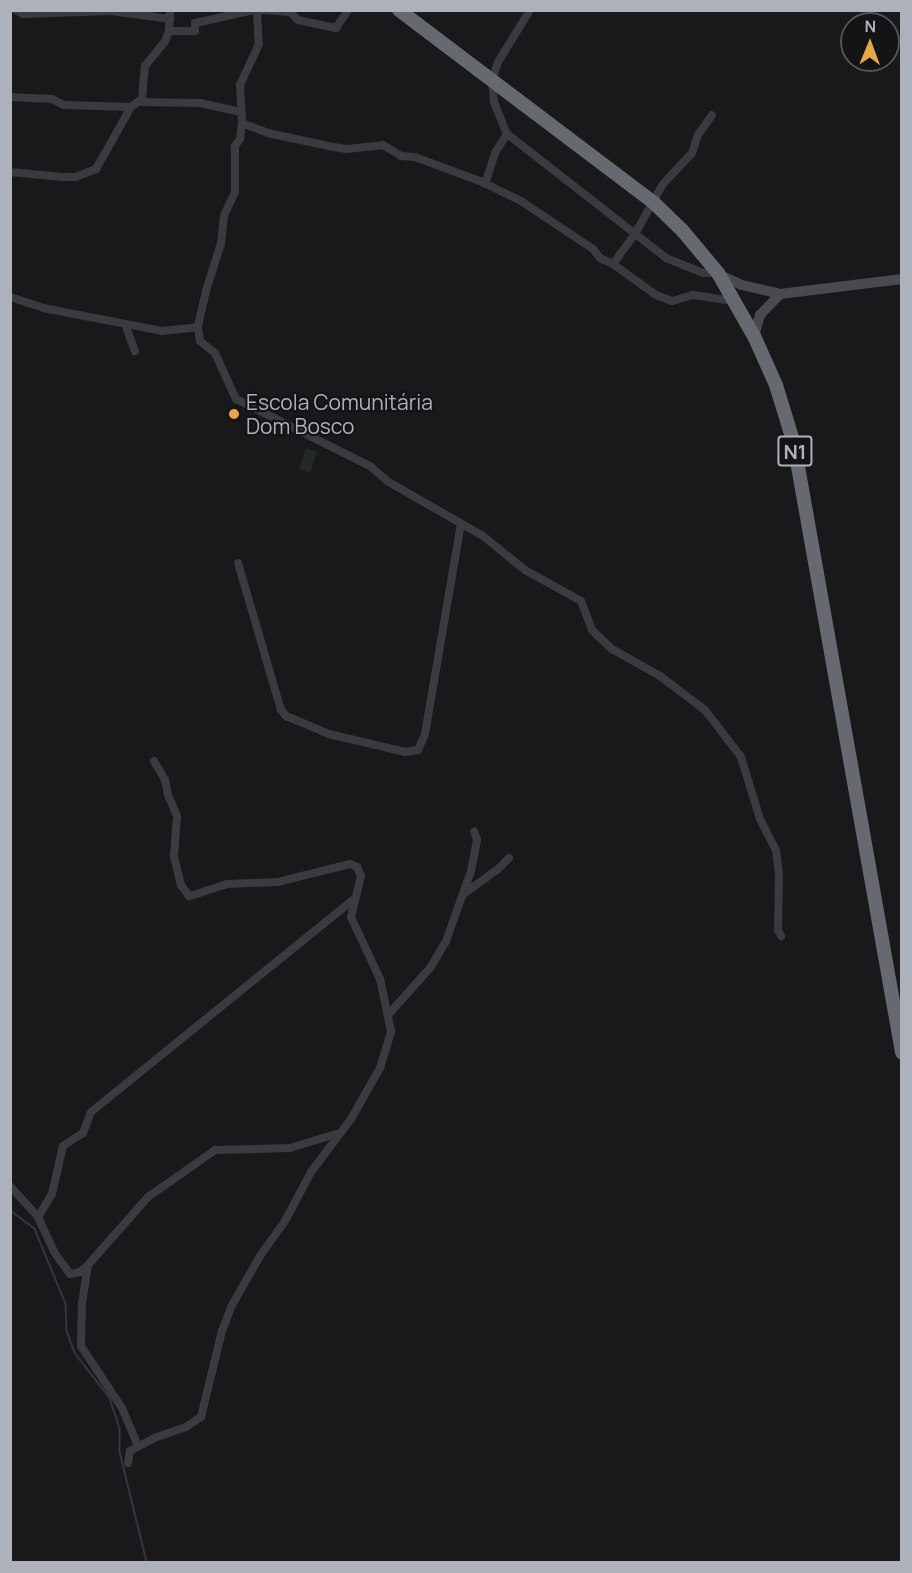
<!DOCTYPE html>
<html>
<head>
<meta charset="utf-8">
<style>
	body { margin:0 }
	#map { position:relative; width:912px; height:1573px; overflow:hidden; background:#19191b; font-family:Manrope,sans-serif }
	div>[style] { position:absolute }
	.green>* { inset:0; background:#232a23 }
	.stream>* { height:1.5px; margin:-0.75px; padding:0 0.75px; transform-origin:0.75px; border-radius:0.75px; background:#2f383e }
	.street>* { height:8px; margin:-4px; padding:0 4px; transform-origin:4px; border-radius:4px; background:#3a3b3f }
	.secondary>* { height:10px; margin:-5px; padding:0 5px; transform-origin:5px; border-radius:5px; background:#484a4f }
	.highway>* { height:14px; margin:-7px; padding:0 7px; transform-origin:7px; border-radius:7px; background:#666970 }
	.dots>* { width:16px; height:16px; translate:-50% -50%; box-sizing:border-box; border:3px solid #141416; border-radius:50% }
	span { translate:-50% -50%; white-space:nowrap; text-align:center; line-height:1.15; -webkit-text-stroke:4.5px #141416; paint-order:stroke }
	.shield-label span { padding:2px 4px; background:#141416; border:2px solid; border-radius:4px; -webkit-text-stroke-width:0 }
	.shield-label { font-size:20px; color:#acb1ba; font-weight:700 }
	.poi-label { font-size:21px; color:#acb1ba }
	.left { translate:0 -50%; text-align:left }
	.frame { position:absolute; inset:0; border:12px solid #acb1ba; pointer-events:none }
	.north { position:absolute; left:840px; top:12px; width:60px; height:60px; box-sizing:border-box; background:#141416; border:2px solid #515358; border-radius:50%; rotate:1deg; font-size:16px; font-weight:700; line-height:24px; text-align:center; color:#acb1ba }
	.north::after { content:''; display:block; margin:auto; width:21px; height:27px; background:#e9a742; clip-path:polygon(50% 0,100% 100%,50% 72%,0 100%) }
</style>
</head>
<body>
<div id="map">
	<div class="green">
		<div style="clip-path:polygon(306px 448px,317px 452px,310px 473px,299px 469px)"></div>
	</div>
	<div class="stream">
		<div style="left:10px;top:1210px;width:31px;rotate:37deg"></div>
		<div style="left:35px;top:1229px;width:81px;rotate:67.5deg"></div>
		<div style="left:66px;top:1304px;width:27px;rotate:88deg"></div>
		<div style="left:67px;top:1331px;width:23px;rotate:70deg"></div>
		<div style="left:75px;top:1353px;width:57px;rotate:52.1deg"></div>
		<div style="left:110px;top:1398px;width:32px;rotate:72deg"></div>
		<div style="left:120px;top:1428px;width:24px;rotate:90deg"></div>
		<div style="left:120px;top:1452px;width:113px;rotate:76.2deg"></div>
	</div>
	<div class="street">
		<div style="left:16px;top:10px;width:8px;rotate:30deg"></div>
		<div style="left:23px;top:14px;width:88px;rotate:-2deg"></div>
		<div style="left:111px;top:11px;width:60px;rotate:7.7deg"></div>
		<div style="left:257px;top:10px;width:34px;rotate:87deg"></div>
		<div style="left:259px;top:44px;width:45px;rotate:114.9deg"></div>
		<div style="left:240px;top:85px;width:36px;rotate:87deg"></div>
		<div style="left:242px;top:121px;width:18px;rotate:96deg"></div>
		<div style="left:240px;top:139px;width:9px;rotate:126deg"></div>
		<div style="left:235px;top:146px;width:46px;rotate:90deg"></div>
		<div style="left:235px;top:192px;width:26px;rotate:115deg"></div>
		<div style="left:224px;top:216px;width:27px;rotate:96deg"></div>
		<div style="left:221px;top:243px;width:50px;rotate:107.4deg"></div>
		<div style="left:206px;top:291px;width:37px;rotate:103deg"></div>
		<div style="left:198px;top:327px;width:14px;rotate:82deg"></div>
		<div style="left:200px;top:341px;width:19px;rotate:39deg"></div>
		<div style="left:215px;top:353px;width:51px;rotate:65.5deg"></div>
		<div style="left:236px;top:399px;width:150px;rotate:26.6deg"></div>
		<div style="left:370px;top:466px;width:23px;rotate:41deg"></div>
		<div style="left:387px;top:481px;width:111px;rotate:29.8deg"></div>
		<div style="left:483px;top:536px;width:54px;rotate:39deg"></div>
		<div style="left:525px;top:570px;width:64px;rotate:29deg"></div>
		<div style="left:581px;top:601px;width:31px;rotate:69deg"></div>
		<div style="left:592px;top:630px;width:28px;rotate:44deg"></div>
		<div style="left:612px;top:649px;width:55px;rotate:29.4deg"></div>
		<div style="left:660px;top:676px;width:56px;rotate:37.1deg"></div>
		<div style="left:705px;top:710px;width:59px;rotate:52.5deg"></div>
		<div style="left:741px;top:757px;width:65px;rotate:73deg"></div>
		<div style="left:760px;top:819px;width:35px;rotate:63deg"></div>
		<div style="left:776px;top:850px;width:25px;rotate:83deg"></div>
		<div style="left:779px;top:875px;width:55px;rotate:91deg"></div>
		<div style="left:778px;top:930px;width:7px;rotate:63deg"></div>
		<div style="left:262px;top:10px;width:28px;rotate:4deg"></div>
		<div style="left:290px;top:12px;width:11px;rotate:45deg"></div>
		<div style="left:298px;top:20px;width:39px;rotate:12deg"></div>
		<div style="left:336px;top:28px;width:22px;rotate:-56deg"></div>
		<div style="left:530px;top:10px;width:61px;rotate:121.6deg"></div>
		<div style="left:498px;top:62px;width:19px;rotate:108deg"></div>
		<div style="left:492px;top:80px;width:22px;rotate:85deg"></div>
		<div style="left:494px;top:102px;width:35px;rotate:68deg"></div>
		<div style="left:507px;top:134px;width:202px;rotate:37.9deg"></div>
		<div style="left:666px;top:258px;width:40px;rotate:22deg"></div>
		<div style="left:703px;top:273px;width:15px"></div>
		<div style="left:169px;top:31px;width:26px"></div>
		<div style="left:195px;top:31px;width:8px;rotate:-90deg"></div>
		<div style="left:195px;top:23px;width:60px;rotate:-12.4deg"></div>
		<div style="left:10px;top:97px;width:42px;rotate:2.7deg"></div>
		<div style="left:52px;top:99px;width:13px;rotate:27deg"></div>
		<div style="left:64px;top:105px;width:67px;rotate:1.7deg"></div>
		<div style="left:131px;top:107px;width:14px;rotate:-36deg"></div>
		<div style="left:142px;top:99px;width:33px;rotate:-85deg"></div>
		<div style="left:145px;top:66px;width:32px;rotate:-51deg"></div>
		<div style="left:165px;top:41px;width:11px;rotate:-68deg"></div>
		<div style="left:169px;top:31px;width:21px;rotate:-87deg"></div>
		<div style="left:139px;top:102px;width:61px;rotate:0.9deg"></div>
		<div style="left:200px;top:103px;width:42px;rotate:12.4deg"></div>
		<div style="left:242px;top:123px;width:28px;rotate:21deg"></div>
		<div style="left:268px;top:133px;width:66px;rotate:12.2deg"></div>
		<div style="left:333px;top:147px;width:14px;rotate:8deg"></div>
		<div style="left:347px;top:149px;width:36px;rotate:-6deg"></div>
		<div style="left:383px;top:145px;width:21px;rotate:31deg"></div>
		<div style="left:401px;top:156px;width:14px;rotate:4deg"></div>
		<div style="left:415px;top:157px;width:69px;rotate:20.3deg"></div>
		<div style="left:480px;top:181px;width:46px;rotate:26deg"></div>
		<div style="left:521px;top:201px;width:87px;rotate:33.7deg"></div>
		<div style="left:593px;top:249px;width:11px;rotate:52deg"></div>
		<div style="left:600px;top:258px;width:14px;rotate:25deg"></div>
		<div style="left:613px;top:264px;width:37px;rotate:-54deg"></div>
		<div style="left:635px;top:234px;width:57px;rotate:-60.8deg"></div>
		<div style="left:663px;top:184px;width:42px;rotate:-46.9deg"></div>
		<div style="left:692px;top:153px;width:19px;rotate:-72deg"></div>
		<div style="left:698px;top:135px;width:24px;rotate:-55deg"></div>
		<div style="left:10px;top:172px;width:53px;rotate:5.4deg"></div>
		<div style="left:63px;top:177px;width:13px"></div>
		<div style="left:76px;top:177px;width:22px;rotate:-22deg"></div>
		<div style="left:96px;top:169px;width:71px;rotate:-60.6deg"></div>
		<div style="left:485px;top:184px;width:33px;rotate:-72deg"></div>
		<div style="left:495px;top:153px;width:22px;rotate:-58deg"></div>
		<div style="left:613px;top:264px;width:53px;rotate:35.8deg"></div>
		<div style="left:656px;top:295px;width:17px;rotate:21deg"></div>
		<div style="left:672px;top:301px;width:22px;rotate:-16deg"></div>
		<div style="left:693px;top:295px;width:41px;rotate:8.3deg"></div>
		<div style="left:10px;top:297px;width:35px;rotate:18deg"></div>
		<div style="left:43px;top:308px;width:121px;rotate:10.9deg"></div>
		<div style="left:162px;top:331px;width:36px;rotate:-6deg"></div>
		<div style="left:125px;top:324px;width:29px;rotate:70deg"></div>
		<div style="left:238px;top:563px;width:153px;rotate:73.7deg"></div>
		<div style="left:281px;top:710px;width:8px;rotate:50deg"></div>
		<div style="left:286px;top:716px;width:47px;rotate:22.7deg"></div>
		<div style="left:329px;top:734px;width:78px;rotate:13.3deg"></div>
		<div style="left:405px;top:752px;width:13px;rotate:-9deg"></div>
		<div style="left:418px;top:750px;width:17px;rotate:-66deg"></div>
		<div style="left:425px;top:734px;width:213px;rotate:-80.3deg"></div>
		<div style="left:465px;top:893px;width:39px;rotate:-36deg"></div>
		<div style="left:497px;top:870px;width:17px;rotate:-45deg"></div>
		<div style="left:388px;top:1015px;width:63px;rotate:-48.2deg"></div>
		<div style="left:430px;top:968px;width:31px;rotate:-59deg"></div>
		<div style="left:446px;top:941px;width:74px;rotate:-70.3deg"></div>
		<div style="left:471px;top:871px;width:32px;rotate:-79deg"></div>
		<div style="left:477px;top:840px;width:9px;rotate:-108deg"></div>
		<div style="left:10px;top:1186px;width:42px;rotate:47.9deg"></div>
		<div style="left:38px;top:1217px;width:38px;rotate:65deg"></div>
		<div style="left:54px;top:1252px;width:27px;rotate:54deg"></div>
		<div style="left:70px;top:1274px;width:10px;rotate:-11deg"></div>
		<div style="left:80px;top:1272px;width:11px;rotate:-41deg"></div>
		<div style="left:38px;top:1217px;width:27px;rotate:-59deg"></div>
		<div style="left:52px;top:1194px;width:49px;rotate:-77.1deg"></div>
		<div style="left:63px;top:1146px;width:24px;rotate:-33deg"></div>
		<div style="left:83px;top:1133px;width:22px;rotate:-69deg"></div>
		<div style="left:91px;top:1112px;width:338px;rotate:-39deg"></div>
		<div style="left:138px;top:1446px;width:41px;rotate:-112.8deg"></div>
		<div style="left:122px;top:1408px;width:74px;rotate:-123.5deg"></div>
		<div style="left:81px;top:1346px;width:43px;rotate:-88.7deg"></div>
		<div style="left:82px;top:1303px;width:38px;rotate:-81deg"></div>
		<div style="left:88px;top:1265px;width:91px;rotate:-48.6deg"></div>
		<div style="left:148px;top:1197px;width:82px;rotate:-35deg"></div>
		<div style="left:215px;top:1150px;width:75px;rotate:-1.5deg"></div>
		<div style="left:290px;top:1148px;width:48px;rotate:-16.9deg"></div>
		<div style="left:128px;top:1463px;width:12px;rotate:-81deg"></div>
		<div style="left:130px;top:1451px;width:27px;rotate:-28deg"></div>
		<div style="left:154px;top:1438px;width:34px;rotate:-19deg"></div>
		<div style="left:186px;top:1427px;width:18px;rotate:-34deg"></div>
		<div style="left:201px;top:1417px;width:89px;rotate:-76.3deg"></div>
		<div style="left:222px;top:1331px;width:26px;rotate:-69deg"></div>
		<div style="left:231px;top:1307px;width:59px;rotate:-60.4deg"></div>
		<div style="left:260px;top:1256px;width:43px;rotate:-54.5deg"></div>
		<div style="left:285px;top:1221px;width:55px;rotate:-62deg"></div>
		<div style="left:311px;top:1172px;width:66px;rotate:-53deg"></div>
		<div style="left:351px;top:1119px;width:59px;rotate:-60.4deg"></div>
		<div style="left:380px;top:1068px;width:39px;rotate:-73deg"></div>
		<div style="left:391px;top:1031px;width:53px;rotate:-101.9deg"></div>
		<div style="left:380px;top:979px;width:68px;rotate:-115.1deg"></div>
		<div style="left:351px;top:917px;width:42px;rotate:-76.3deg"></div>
		<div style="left:361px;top:876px;width:10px;rotate:-114deg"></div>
		<div style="left:357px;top:867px;width:8px;rotate:-157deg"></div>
		<div style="left:350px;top:864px;width:74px;rotate:166deg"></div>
		<div style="left:278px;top:882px;width:51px;rotate:177.8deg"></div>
		<div style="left:227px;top:884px;width:40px;rotate:162deg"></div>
		<div style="left:189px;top:896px;width:14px;rotate:-126deg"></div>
		<div style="left:181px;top:885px;width:29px;rotate:-104deg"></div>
		<div style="left:174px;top:857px;width:41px;rotate:-85.8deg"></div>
		<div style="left:177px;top:816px;width:23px;rotate:-113deg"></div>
		<div style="left:168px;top:795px;width:15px;rotate:-101deg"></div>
		<div style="left:165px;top:780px;width:22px;rotate:-120deg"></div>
	</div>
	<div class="secondary">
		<div style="left:718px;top:274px;width:26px;rotate:25deg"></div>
		<div style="left:742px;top:285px;width:39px;rotate:13deg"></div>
		<div style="left:780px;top:294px;width:123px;rotate:-7deg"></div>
		<div style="left:754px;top:336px;width:22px;rotate:-74deg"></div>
		<div style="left:760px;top:315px;width:29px;rotate:-46deg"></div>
	</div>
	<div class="highway">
		<div style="left:399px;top:10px;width:320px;rotate:37.1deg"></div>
		<div style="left:654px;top:203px;width:39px;rotate:44deg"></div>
		<div style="left:682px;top:230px;width:56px;rotate:50.1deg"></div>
		<div style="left:718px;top:273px;width:73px;rotate:60.3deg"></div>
		<div style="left:754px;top:336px;width:54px;rotate:65.8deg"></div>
		<div style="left:776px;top:385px;width:62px;rotate:73deg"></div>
		<div style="left:794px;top:444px;width:618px;rotate:79.93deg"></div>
	</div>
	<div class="dots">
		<div style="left:234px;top:414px;background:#e9a742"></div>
	</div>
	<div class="shield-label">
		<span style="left:795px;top:451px">N1</span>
	</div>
	<div class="poi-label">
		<span class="left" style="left:246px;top:414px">Escola Comunitária<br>Dom Bosco</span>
	</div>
	<div class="frame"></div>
	<div class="north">N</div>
</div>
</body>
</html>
